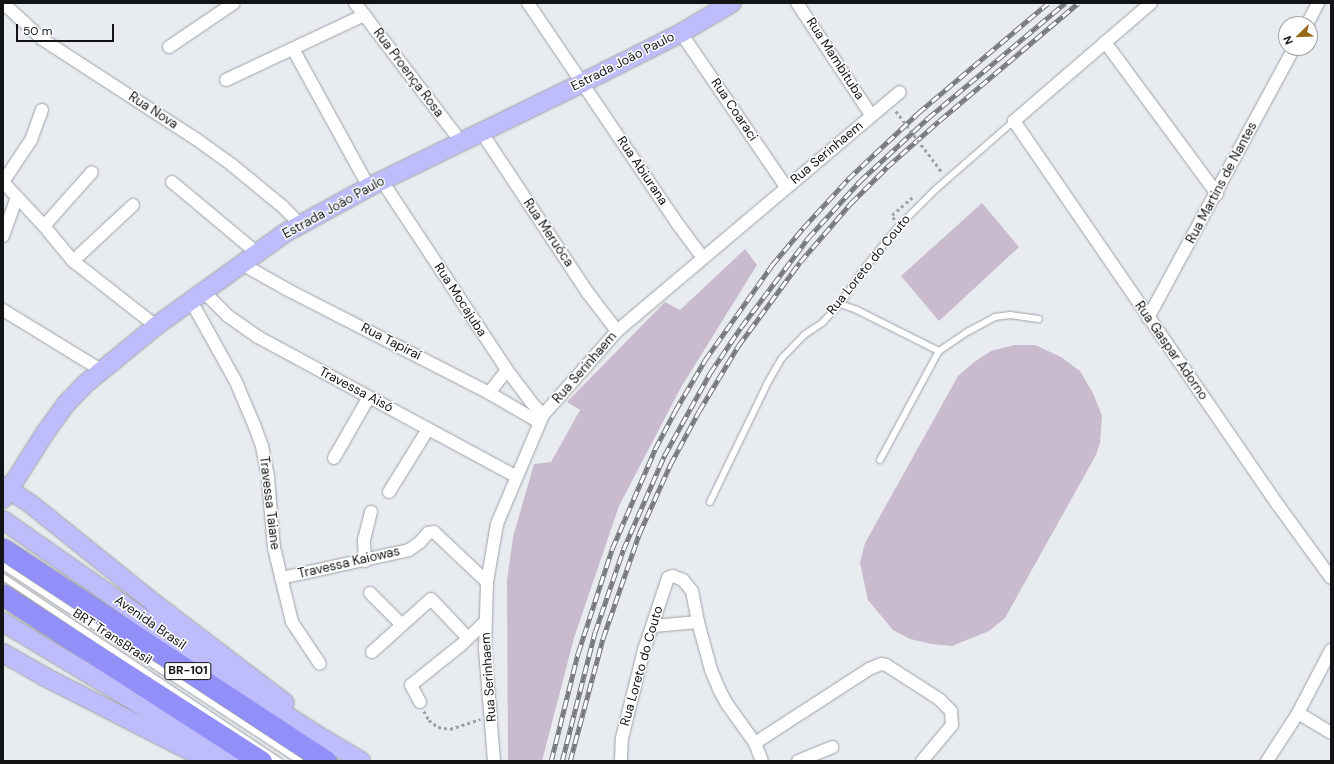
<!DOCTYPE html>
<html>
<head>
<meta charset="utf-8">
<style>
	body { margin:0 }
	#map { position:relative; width:1334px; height:764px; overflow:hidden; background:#e8ecf0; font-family:"DM Sans",sans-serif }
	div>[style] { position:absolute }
	.green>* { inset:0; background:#c9bace }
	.path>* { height:2.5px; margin-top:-1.25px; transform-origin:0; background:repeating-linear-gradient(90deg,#9da1a3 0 3px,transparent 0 6px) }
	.roads { filter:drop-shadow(0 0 1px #9da1a5) drop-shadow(0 0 1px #9da1a5) }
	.service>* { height:6px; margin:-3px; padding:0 3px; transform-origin:3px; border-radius:3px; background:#fff }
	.minor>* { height:12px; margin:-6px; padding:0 6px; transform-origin:6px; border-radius:6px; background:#fff }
	.primary>* { height:18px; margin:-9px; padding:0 9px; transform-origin:9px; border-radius:9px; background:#bebcfb }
	.motorway>* { height:21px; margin:-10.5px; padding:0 10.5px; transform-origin:10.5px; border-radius:10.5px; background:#9290f8 }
	.rail>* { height:4.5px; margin-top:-2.25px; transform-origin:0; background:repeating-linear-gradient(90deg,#fff 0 9px,#75787a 0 18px); box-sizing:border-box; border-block:1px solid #75787a }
	.path-bridge>* { height:2.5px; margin-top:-1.25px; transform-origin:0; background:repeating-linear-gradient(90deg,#9da1a3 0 3px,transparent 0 6px) }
	span { translate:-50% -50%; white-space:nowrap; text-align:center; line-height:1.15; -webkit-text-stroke:3px #fff; paint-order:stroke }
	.shield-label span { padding:1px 3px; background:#fff; border:1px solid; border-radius:3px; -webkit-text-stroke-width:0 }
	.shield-label { font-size:12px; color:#111314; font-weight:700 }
	.street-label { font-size:13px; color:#111314 }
	.frame { position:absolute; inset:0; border:4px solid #111314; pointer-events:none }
	.north { position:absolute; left:1278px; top:16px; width:40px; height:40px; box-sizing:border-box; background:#fff; border:1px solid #a0a1a1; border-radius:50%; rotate:247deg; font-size:11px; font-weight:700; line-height:16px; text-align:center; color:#111314 }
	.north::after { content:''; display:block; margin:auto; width:14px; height:18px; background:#98681a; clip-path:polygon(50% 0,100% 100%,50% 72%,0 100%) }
	.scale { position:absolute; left:16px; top:24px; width:98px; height:18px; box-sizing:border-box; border:2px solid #111314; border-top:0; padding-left:5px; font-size:12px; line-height:14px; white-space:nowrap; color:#111314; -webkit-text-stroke:3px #fff; paint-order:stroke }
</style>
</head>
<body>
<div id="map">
	<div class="green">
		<div style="clip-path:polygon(982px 203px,1019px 247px,939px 321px,901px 276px)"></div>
		<div style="clip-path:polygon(745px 249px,757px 265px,680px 389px,619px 506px,574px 638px,542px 761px,508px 761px,507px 580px,513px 537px,534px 464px,551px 462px,580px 410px,567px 402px,665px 302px,680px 310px)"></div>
		<div style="clip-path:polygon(1014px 345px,1035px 345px,1061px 357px,1080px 371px,1093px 393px,1102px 416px,1100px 443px,1096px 455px,1005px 618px,989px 631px,952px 646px,932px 644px,910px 639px,893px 630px,868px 600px,860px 563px,865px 543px,958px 376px,974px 362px,991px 351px)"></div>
	</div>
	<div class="path">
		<div style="left:894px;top:220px;width:5px;rotate:-112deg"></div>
		<div style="left:892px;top:215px;width:28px;rotate:-41deg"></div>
		<div style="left:424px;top:711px;width:10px;rotate:61deg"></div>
		<div style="left:429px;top:720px;width:11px;rotate:38deg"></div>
		<div style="left:438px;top:727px;width:12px;rotate:9deg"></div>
		<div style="left:450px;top:729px;width:32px;rotate:-18deg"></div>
	</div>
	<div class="roads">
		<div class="service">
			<div style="left:840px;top:304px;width:18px;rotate:19deg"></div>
			<div style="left:857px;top:310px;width:92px;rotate:26.6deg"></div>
			<div style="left:880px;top:460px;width:124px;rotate:-61.6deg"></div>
			<div style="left:939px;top:351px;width:36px;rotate:-34deg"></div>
			<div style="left:969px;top:331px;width:30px;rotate:-28deg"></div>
			<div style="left:995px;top:317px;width:15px;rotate:-8deg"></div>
			<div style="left:1010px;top:315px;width:29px;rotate:8deg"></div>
			<div style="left:710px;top:502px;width:133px;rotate:-64.2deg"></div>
			<div style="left:768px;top:382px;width:28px;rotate:-60deg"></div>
			<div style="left:782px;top:358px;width:32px;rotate:-46deg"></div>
			<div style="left:804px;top:335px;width:23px;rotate:-34deg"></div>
			<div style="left:823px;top:322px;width:25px;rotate:-47deg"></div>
			<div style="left:840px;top:304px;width:41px;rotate:-55.9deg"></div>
			<div style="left:863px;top:270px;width:54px;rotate:-51deg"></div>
			<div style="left:897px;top:228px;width:55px;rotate:-45deg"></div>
			<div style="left:936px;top:189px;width:103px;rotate:-41.1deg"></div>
			<div style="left:3px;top:566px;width:355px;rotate:33.3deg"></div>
			<div style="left:3px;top:577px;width:332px;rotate:33.7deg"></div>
		</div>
		<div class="minor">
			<div style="left:3px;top:3px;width:53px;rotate:42.7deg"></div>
			<div style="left:42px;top:39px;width:184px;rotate:33deg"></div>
			<div style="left:196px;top:139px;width:44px;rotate:35.8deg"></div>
			<div style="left:232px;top:165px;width:65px;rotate:39.4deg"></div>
			<div style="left:282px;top:206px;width:25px;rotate:45deg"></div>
			<div style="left:355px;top:3px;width:176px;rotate:52.6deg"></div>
			<div style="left:528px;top:3px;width:269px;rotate:55.9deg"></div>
			<div style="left:679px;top:226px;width:40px;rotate:53deg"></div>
			<div style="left:797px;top:3px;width:134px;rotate:56.5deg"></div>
			<div style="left:1151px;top:3px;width:181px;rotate:139.3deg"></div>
			<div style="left:1014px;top:121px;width:466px;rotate:55.5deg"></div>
			<div style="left:1278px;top:505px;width:90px;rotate:54deg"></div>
			<div style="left:1307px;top:24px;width:24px;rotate:-62deg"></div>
			<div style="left:681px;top:33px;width:186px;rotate:55.7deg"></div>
			<div style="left:1105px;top:42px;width:189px;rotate:53.6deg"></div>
			<div style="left:169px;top:47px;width:78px;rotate:-34.1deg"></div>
			<div style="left:293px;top:49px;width:158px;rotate:61.2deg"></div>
			<div style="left:226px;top:80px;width:153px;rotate:-25.2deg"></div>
			<div style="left:482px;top:133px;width:192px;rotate:56.5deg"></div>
			<div style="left:588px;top:293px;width:48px;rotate:52.7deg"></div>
			<div style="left:382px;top:181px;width:227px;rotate:56.5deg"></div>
			<div style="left:507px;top:370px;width:39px;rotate:53deg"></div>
			<div style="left:530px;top:401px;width:19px;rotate:47deg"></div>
			<div style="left:3px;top:182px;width:60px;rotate:47deg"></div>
			<div style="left:44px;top:226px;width:45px;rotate:50.4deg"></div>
			<div style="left:73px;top:261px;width:105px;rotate:38.1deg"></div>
			<div style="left:3px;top:182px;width:50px;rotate:-56.3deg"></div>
			<div style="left:31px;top:140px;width:32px;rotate:-70deg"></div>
			<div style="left:172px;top:182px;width:111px;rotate:39.9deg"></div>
			<div style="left:44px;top:226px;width:72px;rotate:-48.4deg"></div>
			<div style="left:3px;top:236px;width:41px;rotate:-70.3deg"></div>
			<div style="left:73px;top:261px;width:82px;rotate:-43deg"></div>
			<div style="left:242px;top:264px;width:55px;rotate:29.4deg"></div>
			<div style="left:290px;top:291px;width:224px;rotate:27.1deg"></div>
			<div style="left:489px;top:393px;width:58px;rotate:30.1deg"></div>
			<div style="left:204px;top:292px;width:34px;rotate:45deg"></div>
			<div style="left:228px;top:316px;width:37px;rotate:35deg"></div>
			<div style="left:258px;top:337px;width:294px;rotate:28.4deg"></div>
			<div style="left:191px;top:301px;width:93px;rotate:60.9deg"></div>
			<div style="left:236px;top:382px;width:49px;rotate:67.1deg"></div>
			<div style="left:255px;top:427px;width:20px;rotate:70deg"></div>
			<div style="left:262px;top:446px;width:33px;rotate:79deg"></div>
			<div style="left:268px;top:478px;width:70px;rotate:85.1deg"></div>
			<div style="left:274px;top:548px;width:76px;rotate:76.3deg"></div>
			<div style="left:292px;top:622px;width:50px;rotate:56.3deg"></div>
			<div style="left:3px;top:310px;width:115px;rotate:31.5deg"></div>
			<div style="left:1148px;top:318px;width:307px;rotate:-61.6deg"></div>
			<div style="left:489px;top:393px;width:29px;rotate:-52deg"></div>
			<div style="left:334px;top:458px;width:70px;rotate:-60.2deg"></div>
			<div style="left:389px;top:492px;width:74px;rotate:-58.2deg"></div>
			<div style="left:365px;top:561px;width:21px;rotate:-93deg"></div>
			<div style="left:364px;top:540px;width:29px;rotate:-76deg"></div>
			<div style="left:281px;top:578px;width:131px;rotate:-12.3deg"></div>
			<div style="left:409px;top:550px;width:14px;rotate:-36deg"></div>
			<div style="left:420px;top:542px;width:12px;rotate:-48deg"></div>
			<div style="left:428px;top:533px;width:6px;rotate:-9deg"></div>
			<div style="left:434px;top:532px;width:73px;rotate:43.3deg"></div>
			<div style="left:370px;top:593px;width:45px;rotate:45deg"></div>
			<div style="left:653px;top:626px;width:45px;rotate:-5.1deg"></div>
			<div style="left:372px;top:652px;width:79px;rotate:-41.9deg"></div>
			<div style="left:431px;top:599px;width:54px;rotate:46.5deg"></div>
			<div style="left:420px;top:702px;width:19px;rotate:-118deg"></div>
			<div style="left:411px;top:685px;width:64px;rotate:-38.7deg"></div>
			<div style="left:461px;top:645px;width:33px;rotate:-44deg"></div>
			<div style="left:1298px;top:713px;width:39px;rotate:31deg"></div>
			<div style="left:755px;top:743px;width:136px;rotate:-33deg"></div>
			<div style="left:869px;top:669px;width:13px;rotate:-23deg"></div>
			<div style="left:881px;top:664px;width:5px;rotate:11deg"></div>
			<div style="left:886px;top:665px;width:63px;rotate:32.7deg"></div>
			<div style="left:939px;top:699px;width:17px;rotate:45deg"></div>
			<div style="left:951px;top:711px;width:14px;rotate:86deg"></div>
			<div style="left:952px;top:725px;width:47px;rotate:129.8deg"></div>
			<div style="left:494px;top:761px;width:111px;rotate:-94.6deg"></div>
			<div style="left:485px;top:650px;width:68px;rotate:-88.3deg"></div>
			<div style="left:487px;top:582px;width:59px;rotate:-80.2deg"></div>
			<div style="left:497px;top:524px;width:118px;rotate:-67.1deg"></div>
			<div style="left:543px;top:415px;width:112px;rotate:-48.6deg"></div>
			<div style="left:617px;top:331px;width:370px;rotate:-40.2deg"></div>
			<div style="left:621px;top:761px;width:23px;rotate:-88deg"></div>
			<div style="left:622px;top:738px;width:91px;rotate:-76deg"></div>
			<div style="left:644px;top:650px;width:76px;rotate:-71.6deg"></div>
			<div style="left:668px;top:578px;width:5px;rotate:-22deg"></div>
			<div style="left:673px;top:576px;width:11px;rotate:22deg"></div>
			<div style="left:683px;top:580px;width:14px;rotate:51deg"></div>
			<div style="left:692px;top:591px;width:32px;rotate:79deg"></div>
			<div style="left:698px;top:622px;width:50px;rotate:74.8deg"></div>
			<div style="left:711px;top:670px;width:21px;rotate:67deg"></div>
			<div style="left:719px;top:689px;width:17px;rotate:62deg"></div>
			<div style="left:727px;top:704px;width:48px;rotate:54.3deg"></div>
			<div style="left:755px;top:743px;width:19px;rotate:69deg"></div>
			<div style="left:798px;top:761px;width:37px;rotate:-22deg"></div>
			<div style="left:1267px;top:761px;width:57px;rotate:-57.1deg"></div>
			<div style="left:1298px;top:713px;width:71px;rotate:-62.4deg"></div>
		</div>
		<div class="primary">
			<div style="left:3px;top:486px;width:35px;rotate:33deg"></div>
			<div style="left:32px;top:505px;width:158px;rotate:38.8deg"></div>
			<div style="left:155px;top:604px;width:163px;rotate:37.3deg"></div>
			<div style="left:3px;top:499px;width:78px;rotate:-57.5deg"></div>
			<div style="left:45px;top:433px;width:34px;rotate:-54deg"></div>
			<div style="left:65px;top:405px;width:28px;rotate:-46deg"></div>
			<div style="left:84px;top:385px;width:93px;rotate:-39.3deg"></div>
			<div style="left:156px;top:326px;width:159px;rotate:-35.8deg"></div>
			<div style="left:285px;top:233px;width:96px;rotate:-28.7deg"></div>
			<div style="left:369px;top:187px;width:237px;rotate:-26deg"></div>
			<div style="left:582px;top:83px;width:111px;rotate:-26.8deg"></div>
			<div style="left:681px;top:33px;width:59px;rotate:-30.5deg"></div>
			<div style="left:3px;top:520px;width:270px;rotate:35deg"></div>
			<div style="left:224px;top:675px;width:111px;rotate:32.8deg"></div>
			<div style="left:317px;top:735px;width:51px;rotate:30.6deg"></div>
			<div style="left:3px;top:622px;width:269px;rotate:31.1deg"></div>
			<div style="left:3px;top:653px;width:48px;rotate:29.7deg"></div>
			<div style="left:45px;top:677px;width:185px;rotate:27deg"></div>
		</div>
		<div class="motorway">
			<div style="left:3px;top:549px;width:386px;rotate:33.3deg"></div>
			<div style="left:3px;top:595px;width:307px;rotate:32.8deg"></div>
		</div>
	</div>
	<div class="rail">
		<div style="left:551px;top:761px;width:111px;rotate:-76deg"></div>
		<div style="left:578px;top:653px;width:109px;rotate:-71.9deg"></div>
		<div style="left:612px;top:549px;width:109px;rotate:-66.7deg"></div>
		<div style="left:655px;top:449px;width:43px;rotate:-62.2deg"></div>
		<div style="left:675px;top:411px;width:59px;rotate:-59.5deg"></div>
		<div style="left:705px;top:360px;width:116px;rotate:-54.8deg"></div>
		<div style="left:772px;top:265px;width:48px;rotate:-50deg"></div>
		<div style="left:803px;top:228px;width:67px;rotate:-47.4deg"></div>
		<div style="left:848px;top:179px;width:96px;rotate:-43.3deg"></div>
		<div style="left:918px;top:113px;width:170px;rotate:-40.2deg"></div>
		<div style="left:562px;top:761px;width:133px;rotate:-75.7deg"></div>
		<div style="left:595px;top:632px;width:87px;rotate:-71.1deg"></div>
		<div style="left:623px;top:550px;width:103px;rotate:-66.4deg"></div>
		<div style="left:664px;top:456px;width:95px;rotate:-61deg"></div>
		<div style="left:710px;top:373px;width:55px;rotate:-56deg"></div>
		<div style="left:741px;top:327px;width:111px;rotate:-53deg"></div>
		<div style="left:808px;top:238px;width:77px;rotate:-47.6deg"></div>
		<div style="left:860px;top:181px;width:93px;rotate:-42.8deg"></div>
		<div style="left:928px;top:118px;width:179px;rotate:-40deg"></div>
		<div style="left:570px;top:761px;width:127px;rotate:-75deg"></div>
		<div style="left:603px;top:638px;width:110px;rotate:-70.9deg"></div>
		<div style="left:639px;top:534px;width:76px;rotate:-65.8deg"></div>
		<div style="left:670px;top:465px;width:61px;rotate:-61.8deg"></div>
		<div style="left:699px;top:411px;width:76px;rotate:-59deg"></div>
		<div style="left:738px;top:346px;width:104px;rotate:-53.6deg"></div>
		<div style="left:800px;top:262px;width:78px;rotate:-49.2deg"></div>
		<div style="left:851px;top:203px;width:51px;rotate:-45deg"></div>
		<div style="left:887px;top:167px;width:69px;rotate:-41.5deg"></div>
		<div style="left:939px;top:121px;width:182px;rotate:-40.3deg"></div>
	</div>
	<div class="path-bridge">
		<div style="left:896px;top:111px;width:76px;rotate:53deg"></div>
	</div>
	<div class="shield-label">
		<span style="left:188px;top:671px">BR-101</span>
	</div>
	<div class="street-label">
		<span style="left:835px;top:59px;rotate:57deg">Rua Mambituba</span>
		<span style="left:623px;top:62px;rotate:-27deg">Estrada João Paulo</span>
		<span style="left:408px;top:73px;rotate:53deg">Rua Proença Rosa</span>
		<span style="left:734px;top:110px;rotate:56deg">Rua Coaraci</span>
		<span style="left:153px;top:111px;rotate:33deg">Rua Nova</span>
		<span style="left:827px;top:153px;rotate:-40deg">Rua Serinhaem</span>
		<span style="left:642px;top:171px;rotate:56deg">Rua Abiurana</span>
		<span style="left:1222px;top:183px;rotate:-62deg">Rua Martins de Nantes</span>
		<span style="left:334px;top:208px;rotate:-29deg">Estrada João Paulo</span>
		<span style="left:548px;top:233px;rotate:56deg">Rua Meruóca</span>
		<span style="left:869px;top:265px;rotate:-51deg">Rua Loreto do Couto</span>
		<span style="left:460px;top:300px;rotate:57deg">Rua Mocajuba</span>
		<span style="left:391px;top:342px;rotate:27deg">Rua Tapiraí</span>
		<span style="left:1171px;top:351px;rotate:55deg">Rua Gaspar Adorno</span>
		<span style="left:585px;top:368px;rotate:-49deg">Rua Serinhaem</span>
		<span style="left:356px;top:390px;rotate:28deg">Travessa Aisó</span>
		<span style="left:269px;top:503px;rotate:83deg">Travessa Taiane</span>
		<span style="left:349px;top:563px;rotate:-13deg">Travessa Kaiowas</span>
		<span style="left:150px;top:623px;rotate:35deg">Avenida Brasil</span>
		<span style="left:112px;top:637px;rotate:33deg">BRT TransBrasil</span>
		<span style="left:642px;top:666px;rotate:-74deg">Rua Loreto do Couto</span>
		<span style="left:489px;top:677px;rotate:-94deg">Rua Serinhaem</span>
	</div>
	<div class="frame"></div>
	<div class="north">N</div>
	<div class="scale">50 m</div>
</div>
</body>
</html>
